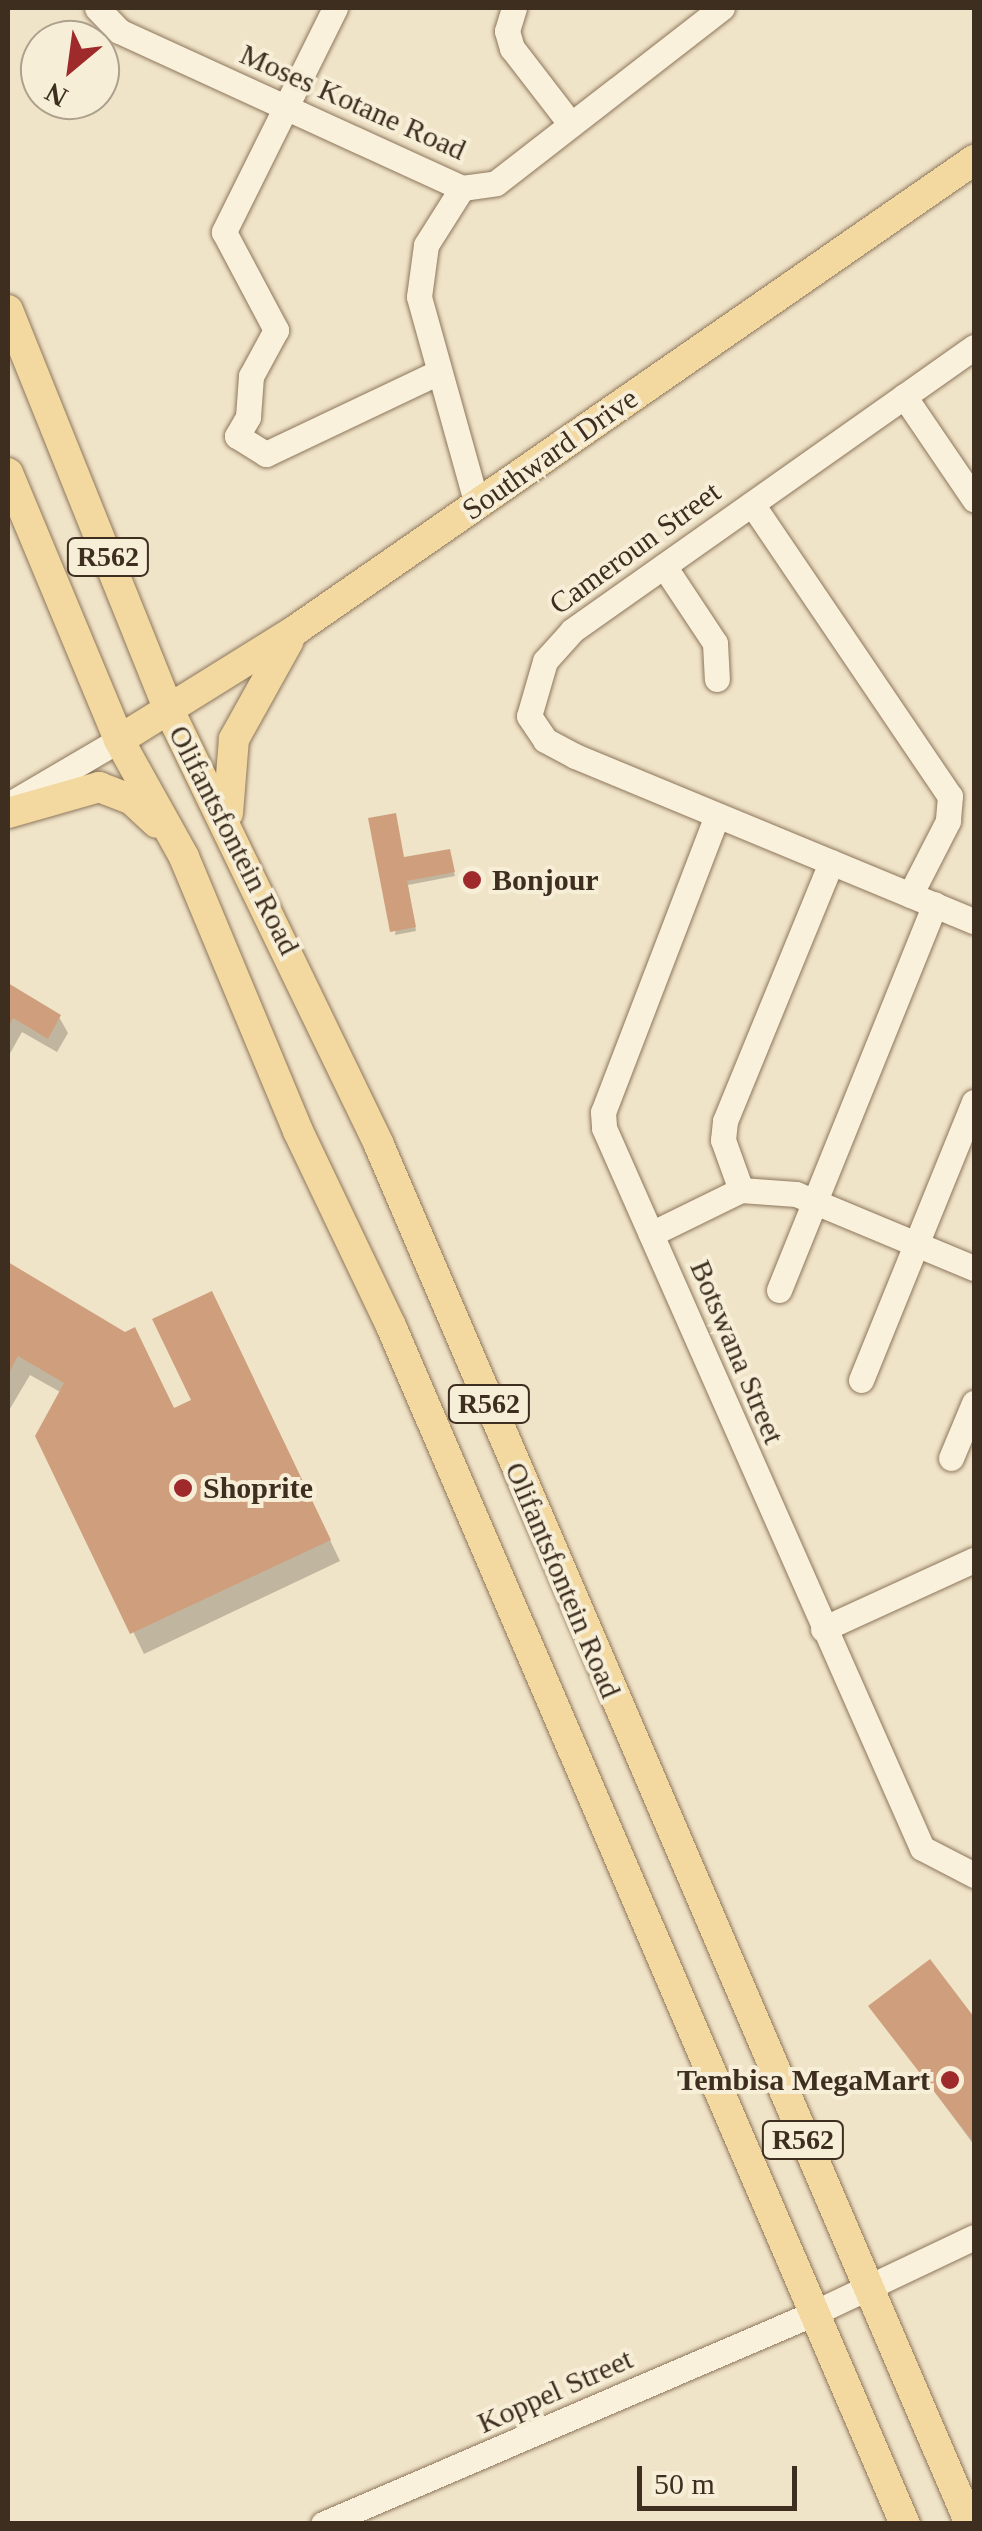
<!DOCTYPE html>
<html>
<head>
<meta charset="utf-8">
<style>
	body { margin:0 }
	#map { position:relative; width:982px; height:2531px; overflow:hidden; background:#f0e4c8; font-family:"Times New Roman",serif }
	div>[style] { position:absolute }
	.shadow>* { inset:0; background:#0003 }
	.building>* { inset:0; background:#cf9f7d }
	.roads { filter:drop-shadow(0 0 2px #8d765c) drop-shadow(0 0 2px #8d765c) }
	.minor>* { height:25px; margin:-12.5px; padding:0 12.5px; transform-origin:12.5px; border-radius:12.5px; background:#faf1dc }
	.major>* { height:30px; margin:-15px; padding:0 15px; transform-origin:15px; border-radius:15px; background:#f3d9a0 }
	.dots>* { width:28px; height:28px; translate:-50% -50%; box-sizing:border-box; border:5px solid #f7eed8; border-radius:50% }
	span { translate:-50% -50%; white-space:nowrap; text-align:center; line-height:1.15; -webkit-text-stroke:8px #f7eed8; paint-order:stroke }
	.shield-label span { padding:2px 8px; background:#f7eed8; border:2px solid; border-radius:8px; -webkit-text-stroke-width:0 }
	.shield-label { font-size:28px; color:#3d2e20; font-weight:700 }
	.street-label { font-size:30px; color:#3d2e20 }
	.poi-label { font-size:30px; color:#3d2e20; font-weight:700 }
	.left { translate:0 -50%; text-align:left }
	.right { translate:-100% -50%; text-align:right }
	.frame { position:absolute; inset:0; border:10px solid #3d2e20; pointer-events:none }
	.north { position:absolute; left:20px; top:20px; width:100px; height:100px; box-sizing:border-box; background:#f7eed8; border:2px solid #ada18e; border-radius:50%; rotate:209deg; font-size:28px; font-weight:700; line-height:40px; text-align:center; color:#3d2e20 }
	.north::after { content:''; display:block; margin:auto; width:35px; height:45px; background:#9e2a2b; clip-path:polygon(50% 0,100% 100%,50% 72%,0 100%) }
	.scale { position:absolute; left:637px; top:2466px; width:160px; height:45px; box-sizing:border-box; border:5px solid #3d2e20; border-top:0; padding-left:12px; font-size:30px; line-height:35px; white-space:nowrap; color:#3d2e20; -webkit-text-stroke:8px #f7eed8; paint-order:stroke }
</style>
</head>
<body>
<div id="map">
	<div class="shadow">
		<div style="clip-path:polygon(449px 851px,455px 876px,408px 885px,416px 931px,395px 935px,404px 860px)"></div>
		<div style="clip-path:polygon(8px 986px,59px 1017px,68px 1033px,57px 1052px,22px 1032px,8px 1057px)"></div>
		<div style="clip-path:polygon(8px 1265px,125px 1334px,134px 1330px,175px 1410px,194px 1401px,222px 1314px,340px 1561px,144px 1654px,38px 1436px,62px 1393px,30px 1375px,8px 1412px)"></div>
		<div style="clip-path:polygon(930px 1963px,974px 2021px,974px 2145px,871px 2006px)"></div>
	</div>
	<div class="building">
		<div style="clip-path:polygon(396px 813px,404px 857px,450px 849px,455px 872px,407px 881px,416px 927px,390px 932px,368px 818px)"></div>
		<div style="clip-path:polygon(8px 983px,61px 1015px,48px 1039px,13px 1018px,8px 1028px)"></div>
		<div style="clip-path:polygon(8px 1262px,125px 1332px,135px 1327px,174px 1408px,191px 1400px,152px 1319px,212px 1291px,331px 1540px,130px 1634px,35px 1436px,64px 1383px,18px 1356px,8px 1375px)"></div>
		<div style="clip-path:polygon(930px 1959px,974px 2017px,974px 2143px,868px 2006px)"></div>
	</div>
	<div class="roads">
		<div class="minor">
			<div style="left:97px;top:8px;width:32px;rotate:46deg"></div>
			<div style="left:119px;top:31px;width:377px;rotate:24.6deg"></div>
			<div style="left:462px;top:188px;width:34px;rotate:-8deg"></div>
			<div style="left:496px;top:183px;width:286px;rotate:-37.8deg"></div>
			<div style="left:335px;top:8px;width:250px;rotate:116.4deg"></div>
			<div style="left:224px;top:232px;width:111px;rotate:62deg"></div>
			<div style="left:276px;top:330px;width:52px;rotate:118.5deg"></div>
			<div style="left:251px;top:376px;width:41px;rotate:94.2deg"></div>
			<div style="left:248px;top:417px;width:22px;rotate:120deg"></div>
			<div style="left:237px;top:436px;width:34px;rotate:32deg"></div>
			<div style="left:266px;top:454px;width:191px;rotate:-25.4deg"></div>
			<div style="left:514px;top:8px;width:24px;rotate:107deg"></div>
			<div style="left:507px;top:31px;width:18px;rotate:74deg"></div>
			<div style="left:512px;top:48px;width:93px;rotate:52.4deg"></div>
			<div style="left:462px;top:188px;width:67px;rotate:122.3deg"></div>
			<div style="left:426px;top:245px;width:52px;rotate:97.7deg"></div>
			<div style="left:419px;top:297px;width:216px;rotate:74.4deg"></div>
			<div style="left:974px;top:347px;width:492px;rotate:144.8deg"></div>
			<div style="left:572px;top:631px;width:40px;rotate:132deg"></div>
			<div style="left:545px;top:661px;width:57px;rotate:106.2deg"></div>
			<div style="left:529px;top:716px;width:29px;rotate:56deg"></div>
			<div style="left:545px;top:740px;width:34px;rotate:28deg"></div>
			<div style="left:575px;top:756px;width:432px;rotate:22.5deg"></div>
			<div style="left:904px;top:396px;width:125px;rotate:55.8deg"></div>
			<div style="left:752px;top:504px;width:353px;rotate:55.9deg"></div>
			<div style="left:950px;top:796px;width:25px;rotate:95deg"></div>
			<div style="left:948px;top:821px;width:83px;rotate:117.2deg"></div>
			<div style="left:664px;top:566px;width:92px;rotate:56.5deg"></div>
			<div style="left:715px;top:643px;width:36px;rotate:87deg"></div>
			<div style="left:8px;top:805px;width:129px;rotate:-30.4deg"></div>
			<div style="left:716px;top:818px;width:315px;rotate:111deg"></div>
			<div style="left:603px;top:1112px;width:16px;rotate:86deg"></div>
			<div style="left:604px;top:1128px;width:787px;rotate:66.17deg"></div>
			<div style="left:922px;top:1848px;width:59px;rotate:27.4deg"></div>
			<div style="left:741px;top:1190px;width:55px;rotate:4.2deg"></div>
			<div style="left:796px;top:1194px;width:193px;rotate:22.6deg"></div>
			<div style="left:651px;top:1234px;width:100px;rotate:-26.1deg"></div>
			<div style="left:741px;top:1190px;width:53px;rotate:-109.8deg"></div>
			<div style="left:723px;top:1140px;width:19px;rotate:-84deg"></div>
			<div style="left:725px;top:1121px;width:280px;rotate:-67.7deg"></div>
			<div style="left:779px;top:1290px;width:416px;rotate:-68deg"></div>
			<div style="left:861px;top:1380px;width:300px;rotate:-67.9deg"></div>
			<div style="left:951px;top:1458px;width:60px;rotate:-67.3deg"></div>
			<div style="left:823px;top:1629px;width:166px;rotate:-24.6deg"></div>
			<div style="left:323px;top:2524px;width:532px;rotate:-23.24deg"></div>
			<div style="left:812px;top:2314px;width:179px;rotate:-25.4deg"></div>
		</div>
		<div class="major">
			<div style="left:8px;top:310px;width:431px;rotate:68.1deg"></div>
			<div style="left:169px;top:710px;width:483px;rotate:64.2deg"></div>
			<div style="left:379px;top:1145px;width:1500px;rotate:66.8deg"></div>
			<div style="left:8px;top:473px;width:289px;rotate:67.4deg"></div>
			<div style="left:119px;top:740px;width:134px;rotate:60.9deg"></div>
			<div style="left:184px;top:857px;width:297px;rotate:67.4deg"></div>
			<div style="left:298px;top:1131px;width:216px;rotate:64.5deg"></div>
			<div style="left:391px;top:1326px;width:1304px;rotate:66.78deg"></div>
			<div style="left:119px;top:740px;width:210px;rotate:-31.9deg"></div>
			<div style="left:297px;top:629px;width:824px;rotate:-34.71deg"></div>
			<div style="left:8px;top:813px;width:95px;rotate:-15.9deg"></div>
			<div style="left:99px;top:787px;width:34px;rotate:21deg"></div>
			<div style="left:131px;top:799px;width:35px;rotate:43deg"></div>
			<div style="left:228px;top:813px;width:74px;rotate:-85.4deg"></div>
			<div style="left:234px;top:739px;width:113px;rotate:-60.9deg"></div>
		</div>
	</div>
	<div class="dots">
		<div style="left:472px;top:880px;background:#9e2a2b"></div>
		<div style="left:183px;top:1488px;background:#9e2a2b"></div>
		<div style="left:950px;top:2080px;background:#9e2a2b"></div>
	</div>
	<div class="shield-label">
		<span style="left:108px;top:557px">R562</span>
		<span style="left:489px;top:1404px">R562</span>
		<span style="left:803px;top:2140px">R562</span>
	</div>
	<div class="street-label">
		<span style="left:353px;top:102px;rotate:24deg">Moses Kotane Road</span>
		<span style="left:550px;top:454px;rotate:-35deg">Southward Drive</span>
		<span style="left:635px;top:548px;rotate:-36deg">Cameroun Street</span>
		<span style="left:234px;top:840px;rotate:63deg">Olifantsfontein Road</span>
		<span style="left:737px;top:1352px;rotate:67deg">Botswana Street</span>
		<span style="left:563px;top:1580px;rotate:67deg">Olifantsfontein Road</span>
		<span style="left:555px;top:2391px;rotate:-24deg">Koppel Street</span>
	</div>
	<div class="poi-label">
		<span class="left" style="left:492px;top:880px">Bonjour</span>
		<span class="left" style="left:203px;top:1488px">Shoprite</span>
		<span class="right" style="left:930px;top:2080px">Tembisa MegaMart</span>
	</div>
	<div class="frame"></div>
	<div class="north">N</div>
	<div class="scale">50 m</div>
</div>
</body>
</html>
